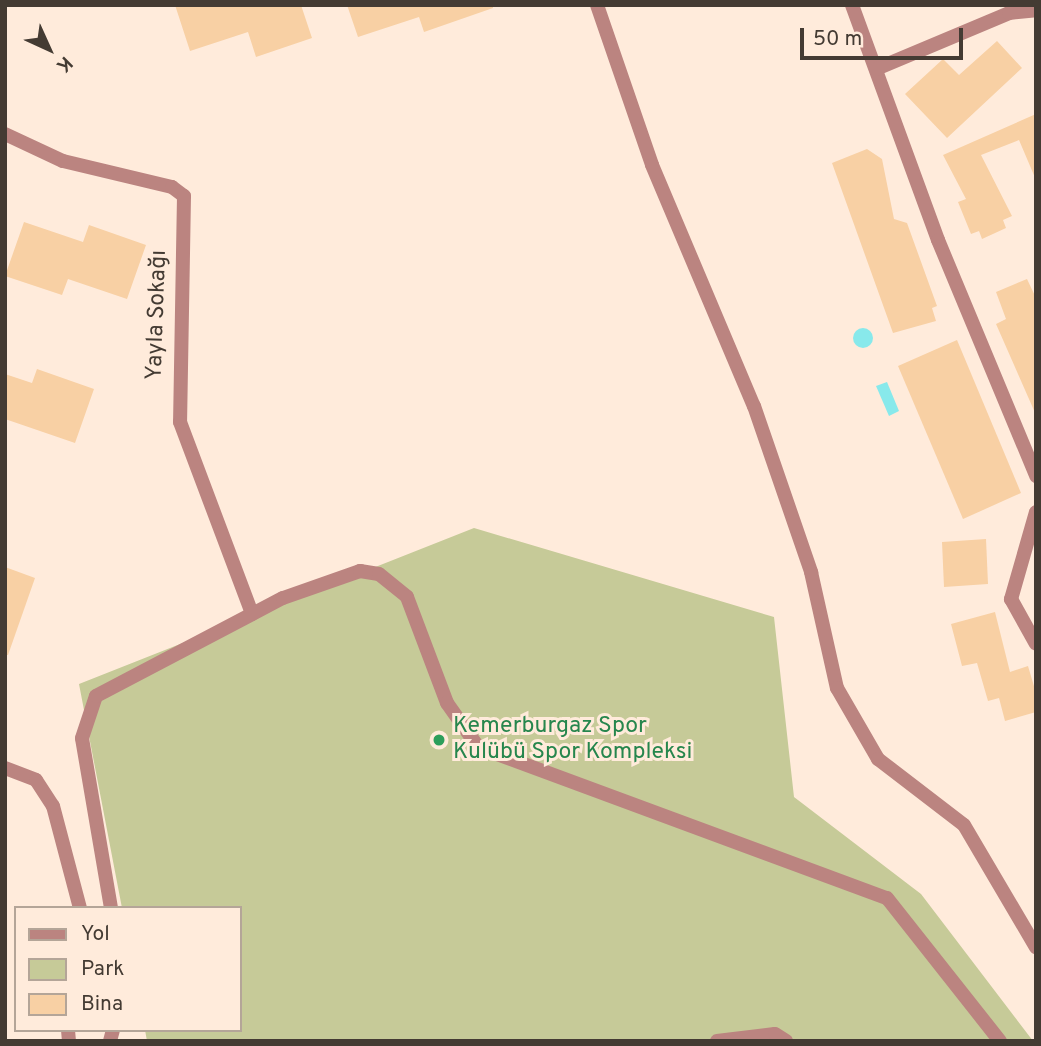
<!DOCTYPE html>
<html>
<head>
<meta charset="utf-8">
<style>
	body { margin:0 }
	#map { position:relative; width:1041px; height:1046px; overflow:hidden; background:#ffebdb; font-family:Overpass,sans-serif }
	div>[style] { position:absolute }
	.green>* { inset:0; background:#c6ca98 }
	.water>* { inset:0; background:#88e9eb }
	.round { border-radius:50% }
	.building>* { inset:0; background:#f8d0a4 }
	.minor>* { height:14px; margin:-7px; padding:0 7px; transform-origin:7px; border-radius:7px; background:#bb8480 }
	.dots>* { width:19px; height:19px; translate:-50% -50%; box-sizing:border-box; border:4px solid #ffebdb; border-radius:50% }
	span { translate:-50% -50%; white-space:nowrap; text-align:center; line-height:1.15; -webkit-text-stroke:6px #ffebdb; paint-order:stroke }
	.street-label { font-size:23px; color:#443b33 }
	.leisure-label { font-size:23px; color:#27864d }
	.left { translate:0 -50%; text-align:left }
	.frame { position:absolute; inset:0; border:7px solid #443b33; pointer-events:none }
	.legend { position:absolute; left:14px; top:906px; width:228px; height:126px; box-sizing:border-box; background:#ffebdb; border:2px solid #b4a598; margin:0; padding:9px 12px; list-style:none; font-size:21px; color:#443b33 }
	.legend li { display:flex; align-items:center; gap:14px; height:35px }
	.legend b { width:35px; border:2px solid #b4a598 }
	.north { position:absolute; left:14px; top:14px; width:70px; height:70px; -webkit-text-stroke:5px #ffebdb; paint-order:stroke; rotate:135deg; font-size:19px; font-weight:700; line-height:28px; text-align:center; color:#443b33 }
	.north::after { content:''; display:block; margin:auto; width:24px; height:32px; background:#443b33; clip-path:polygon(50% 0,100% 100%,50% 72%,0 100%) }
	.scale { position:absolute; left:800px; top:28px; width:163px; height:32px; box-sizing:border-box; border:4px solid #443b33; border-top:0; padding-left:9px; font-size:21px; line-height:24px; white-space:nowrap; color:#443b33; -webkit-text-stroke:5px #ffebdb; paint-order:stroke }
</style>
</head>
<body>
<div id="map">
	<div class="green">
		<div style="clip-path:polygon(474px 528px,774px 617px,794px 797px,921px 894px,1033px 1041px,147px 1041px,145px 1030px,240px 1030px,240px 908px,122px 908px,79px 684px)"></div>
	</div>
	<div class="water">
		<div class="round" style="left:853px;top:328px;width:20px;height:20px"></div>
		<div style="clip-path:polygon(887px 382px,899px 411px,889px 416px,876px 386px)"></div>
	</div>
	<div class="building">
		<div style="clip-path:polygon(175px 5px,301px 5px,312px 38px,256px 57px,248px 32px,190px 51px)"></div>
		<div style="clip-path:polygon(347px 5px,493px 5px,493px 8px,424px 32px,419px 17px,358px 37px)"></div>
		<div style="clip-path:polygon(997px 41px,1022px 68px,947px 138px,905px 94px,943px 59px,959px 75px)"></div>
		<div style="clip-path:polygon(1036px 114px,1036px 180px,1019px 140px,981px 155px,1012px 216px,1003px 220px,1006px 228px,982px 239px,979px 231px,971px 234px,958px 202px,966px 199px,943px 155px)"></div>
		<div style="clip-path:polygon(867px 149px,882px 159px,894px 219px,907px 223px,937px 306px,932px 308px,936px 321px,893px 333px,832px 163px)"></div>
		<div style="clip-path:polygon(24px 222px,83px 242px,89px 225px,146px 245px,127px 299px,68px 279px,62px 295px,5px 276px)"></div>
		<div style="clip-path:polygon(1027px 279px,1036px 298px,1036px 415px,996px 324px,1006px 319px,996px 292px)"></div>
		<div style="clip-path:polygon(957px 340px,1021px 493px,963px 519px,898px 366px)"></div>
		<div style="clip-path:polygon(37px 369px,94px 389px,75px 443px,5px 419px,5px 374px,32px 383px)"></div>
		<div style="clip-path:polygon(986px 539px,988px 584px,944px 587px,942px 542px)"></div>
		<div style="clip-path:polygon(5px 567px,35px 578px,8px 655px,5px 655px)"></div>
		<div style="clip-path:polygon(995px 612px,1010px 672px,1028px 666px,1036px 693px,1036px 712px,1005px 721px,999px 698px,988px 701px,977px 663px,962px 666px,951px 624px)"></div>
	</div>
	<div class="minor">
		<div style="left:597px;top:5px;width:169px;rotate:71deg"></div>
		<div style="left:652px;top:165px;width:262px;rotate:67.1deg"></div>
		<div style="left:754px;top:406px;width:176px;rotate:71deg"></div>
		<div style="left:811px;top:572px;width:119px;rotate:77.4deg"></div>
		<div style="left:837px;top:688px;width:82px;rotate:60deg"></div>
		<div style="left:878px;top:759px;width:108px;rotate:37.5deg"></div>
		<div style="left:964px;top:825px;width:142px;rotate:59.5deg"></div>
		<div style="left:852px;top:5px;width:250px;rotate:69.9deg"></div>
		<div style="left:938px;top:240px;width:256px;rotate:67.4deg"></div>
		<div style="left:876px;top:69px;width:144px;rotate:-22.8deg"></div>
		<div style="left:1009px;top:13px;width:27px;rotate:-6deg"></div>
		<div style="left:5px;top:134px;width:64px;rotate:25deg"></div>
		<div style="left:63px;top:161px;width:112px;rotate:13.4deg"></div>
		<div style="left:172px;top:187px;width:15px;rotate:37deg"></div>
		<div style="left:184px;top:196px;width:226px;rotate:91deg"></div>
		<div style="left:180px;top:422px;width:205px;rotate:69.4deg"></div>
		<div style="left:1036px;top:512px;width:91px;rotate:106deg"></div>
		<div style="left:1011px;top:599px;width:51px;rotate:60.9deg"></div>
		<div style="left:5px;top:768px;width:33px;rotate:21deg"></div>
		<div style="left:36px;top:780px;width:31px;rotate:57deg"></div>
		<div style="left:53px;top:806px;width:106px;rotate:75.2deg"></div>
		<div style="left:111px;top:908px;width:172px;rotate:-99.7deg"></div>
		<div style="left:82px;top:738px;width:44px;rotate:-71.6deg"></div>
		<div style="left:96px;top:696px;width:211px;rotate:-27.7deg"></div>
		<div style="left:283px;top:598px;width:82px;rotate:-19.3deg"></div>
		<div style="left:360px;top:571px;width:19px;rotate:9deg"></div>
		<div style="left:379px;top:574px;width:36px;rotate:39deg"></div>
		<div style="left:407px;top:597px;width:113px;rotate:69.3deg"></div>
		<div style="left:447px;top:703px;width:54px;rotate:54.8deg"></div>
		<div style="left:478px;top:747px;width:436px;rotate:20.3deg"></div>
		<div style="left:887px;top:898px;width:182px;rotate:51.7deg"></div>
		<div style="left:68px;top:1030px;width:11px;rotate:85deg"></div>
		<div style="left:110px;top:1041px;width:11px;rotate:-75deg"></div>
		<div style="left:717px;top:1041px;width:58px;rotate:-6.9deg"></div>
		<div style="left:775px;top:1034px;width:13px;rotate:32deg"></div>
	</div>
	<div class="dots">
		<div style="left:439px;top:740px;background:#2e9e5b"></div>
	</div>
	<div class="street-label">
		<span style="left:158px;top:315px;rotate:-88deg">Yayla Sokağı</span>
	</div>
	<div class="leisure-label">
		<span class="left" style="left:453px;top:740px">Kemerburgaz Spor<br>Kulübü Spor Kompleksi</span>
	</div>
	<div class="frame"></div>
	<ul class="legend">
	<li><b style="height:9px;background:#bb8480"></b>Yol</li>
	<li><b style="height:19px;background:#c6ca98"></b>Park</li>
	<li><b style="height:19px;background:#f8d0a4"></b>Bina</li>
	</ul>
	<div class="north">K</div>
	<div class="scale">50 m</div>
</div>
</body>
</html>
